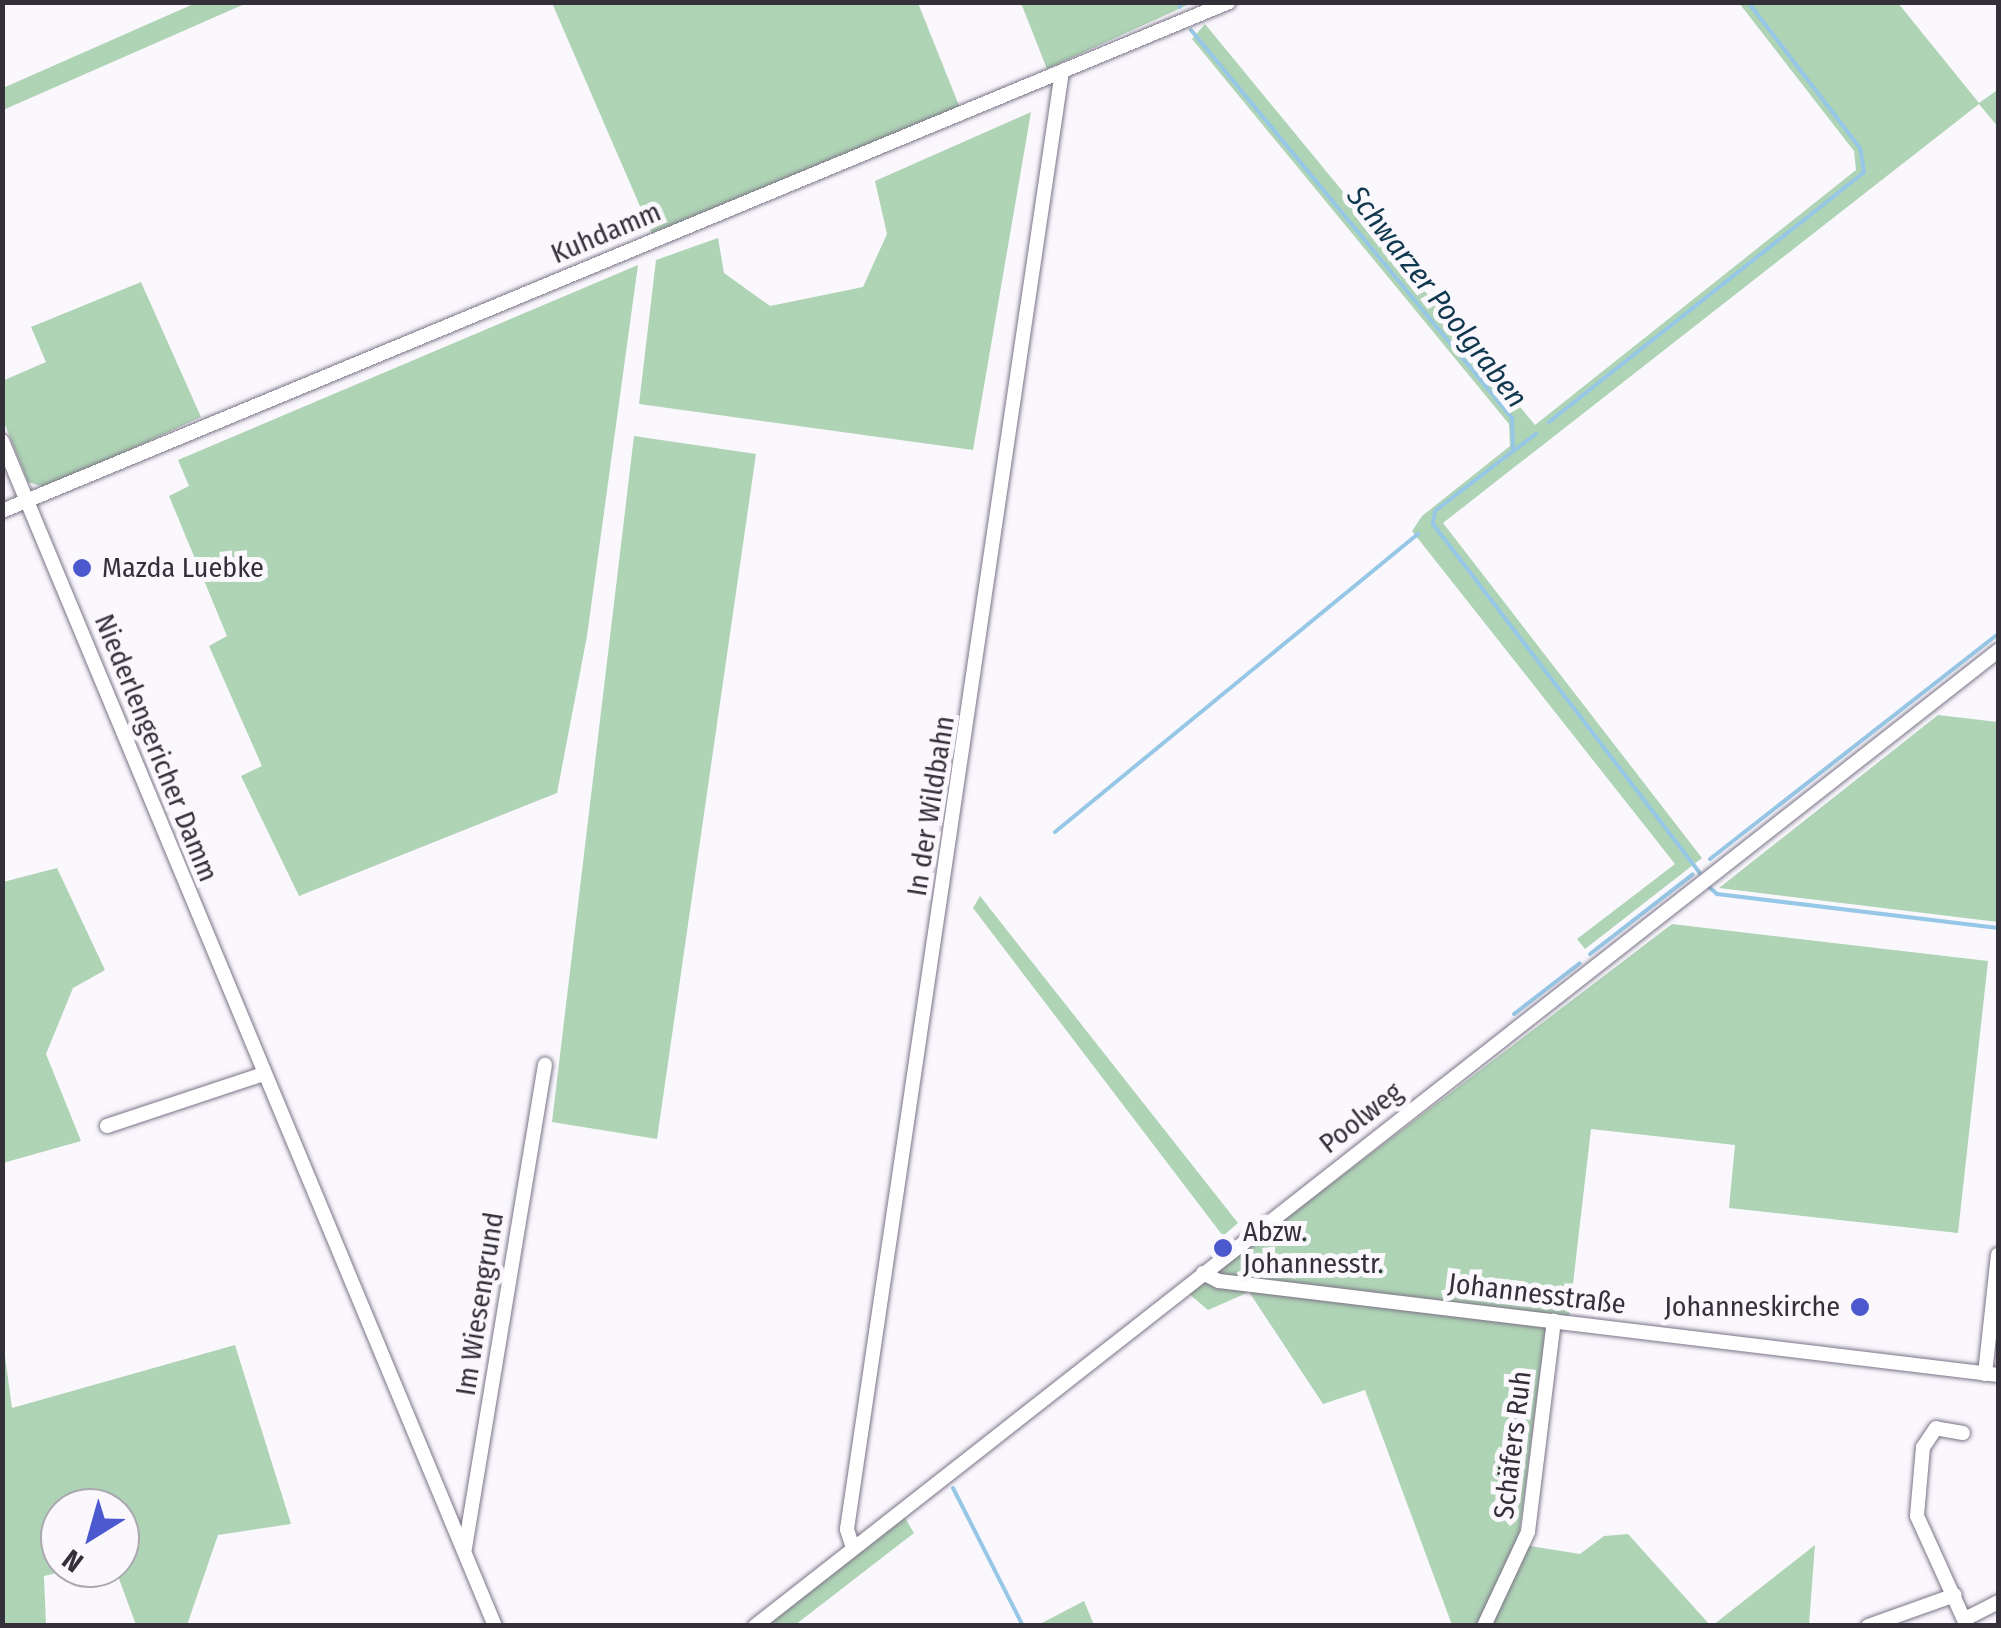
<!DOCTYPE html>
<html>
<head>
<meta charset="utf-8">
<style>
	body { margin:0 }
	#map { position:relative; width:2001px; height:1628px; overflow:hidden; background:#faf8fd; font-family:"Fira Sans Condensed",sans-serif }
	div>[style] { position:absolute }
	.green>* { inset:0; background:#afd3b5 }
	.stream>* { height:4px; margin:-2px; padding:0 2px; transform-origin:2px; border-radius:2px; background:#97c7e6 }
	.roads { filter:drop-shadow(0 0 2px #7b7387) drop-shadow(0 0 2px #7b7387) }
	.street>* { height:14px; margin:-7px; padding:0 7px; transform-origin:7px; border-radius:7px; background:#fff }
	.dots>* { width:28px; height:28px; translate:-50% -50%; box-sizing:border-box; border:5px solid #faf8fd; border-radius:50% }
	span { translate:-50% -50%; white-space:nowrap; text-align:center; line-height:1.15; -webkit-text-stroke:10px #faf8fd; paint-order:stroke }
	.street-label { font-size:28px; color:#343039 }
	.poi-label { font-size:28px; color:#343039 }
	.left { translate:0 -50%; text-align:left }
	.right { translate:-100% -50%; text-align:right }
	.water-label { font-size:30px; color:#0f374d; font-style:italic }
	.frame { position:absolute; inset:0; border:5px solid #343039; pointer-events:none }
	.north { position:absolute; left:40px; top:1488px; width:100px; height:100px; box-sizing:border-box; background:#faf8fd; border:2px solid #aba8af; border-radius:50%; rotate:217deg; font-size:28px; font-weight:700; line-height:40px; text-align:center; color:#343039 }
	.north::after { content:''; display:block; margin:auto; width:35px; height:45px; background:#4c58ce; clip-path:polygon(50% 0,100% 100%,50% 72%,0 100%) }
</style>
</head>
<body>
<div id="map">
	<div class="green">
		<div style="clip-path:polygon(198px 2px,247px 3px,3px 110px,3px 88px)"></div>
		<div style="clip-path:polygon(552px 3px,918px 3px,960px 108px,652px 234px)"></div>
		<div style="clip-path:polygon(1021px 3px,1192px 3px,1047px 69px)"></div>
		<div style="clip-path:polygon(1739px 3px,1898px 3px,1979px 103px,1996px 91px,1998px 127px,1979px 104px,1443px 523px,1702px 858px,1585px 949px,1577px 939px,1675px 864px,1412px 531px,1422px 516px,1510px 446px,1509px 424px,1192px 39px,1205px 24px,1535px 425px,1856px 170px,1854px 151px)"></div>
		<div style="clip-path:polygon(1031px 112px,973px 450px,639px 404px,656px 260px,718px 238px,724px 273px,770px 306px,863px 287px,887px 234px,875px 181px)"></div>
		<div style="clip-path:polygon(638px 265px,587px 636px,557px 793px,299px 896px,241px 776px,262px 766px,209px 646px,227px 636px,169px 496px,189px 486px,178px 460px)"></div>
		<div style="clip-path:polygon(141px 282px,201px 417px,47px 488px,28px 482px,3px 420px,2px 381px,46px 362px,31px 327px)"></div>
		<div style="clip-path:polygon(634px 436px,756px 454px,657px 1139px,552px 1122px)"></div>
		<div style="clip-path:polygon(1938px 715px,1998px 722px,1998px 922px,1719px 888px)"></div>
		<div style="clip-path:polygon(57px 868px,105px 970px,73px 988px,46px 1054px,81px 1141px,3px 1163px,3px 882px)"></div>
		<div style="clip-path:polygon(980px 896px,1238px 1223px,1223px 1236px,973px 908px)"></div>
		<div style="clip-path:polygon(1672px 924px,1988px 961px,1958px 1233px,1729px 1208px,1735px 1145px,1591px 1129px,1569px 1318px,1545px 1334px,1518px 1544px,1580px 1554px,1604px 1536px,1628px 1534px,1710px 1625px,1452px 1625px,1365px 1390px,1323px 1404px,1249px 1292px,1208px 1310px,1188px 1293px)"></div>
		<div style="clip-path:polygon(2px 1334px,12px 1408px,235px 1345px,291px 1524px,218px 1535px,187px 1625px,136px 1625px,115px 1568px,120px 1508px,60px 1508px,60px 1568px,78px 1568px,44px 1576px,46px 1625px,3px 1625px)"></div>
		<div style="clip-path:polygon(905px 1518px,914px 1533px,795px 1625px,768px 1625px)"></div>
		<div style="clip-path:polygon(1815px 1545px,1809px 1625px,1713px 1625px)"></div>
		<div style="clip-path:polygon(1084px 1601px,1094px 1625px,1038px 1625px)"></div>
	</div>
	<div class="stream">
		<div style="left:1179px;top:2px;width:5px;rotate:79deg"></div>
		<div style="left:1191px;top:30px;width:504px;rotate:50.4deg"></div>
		<div style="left:1512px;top:418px;width:33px;rotate:88deg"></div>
		<div style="left:1513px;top:451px;width:98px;rotate:142.4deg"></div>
		<div style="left:1435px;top:511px;width:13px;rotate:99deg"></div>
		<div style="left:1433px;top:524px;width:439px;rotate:52.6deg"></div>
		<div style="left:1549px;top:422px;width:402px;rotate:-38.4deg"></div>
		<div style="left:1864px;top:172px;width:24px;rotate:-99deg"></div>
		<div style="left:1860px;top:148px;width:184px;rotate:-127.5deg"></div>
		<div style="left:1516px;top:449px;width:25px;rotate:-37deg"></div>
		<div style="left:1055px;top:832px;width:470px;rotate:-39.4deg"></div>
		<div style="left:1710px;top:859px;width:365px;rotate:-38deg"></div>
		<div style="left:1709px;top:887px;width:11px;rotate:41deg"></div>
		<div style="left:1717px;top:894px;width:283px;rotate:6.9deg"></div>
		<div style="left:1590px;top:954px;width:130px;rotate:-37.8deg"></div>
		<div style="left:1514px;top:1014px;width:83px;rotate:-37.7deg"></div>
		<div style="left:953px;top:1488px;width:155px;rotate:63.1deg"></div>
	</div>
	<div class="roads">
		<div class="street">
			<div style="left:2px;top:441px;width:1283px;rotate:67.41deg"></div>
			<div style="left:2px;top:511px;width:1328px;rotate:-22.53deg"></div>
			<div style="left:107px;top:1126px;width:164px;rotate:-18.4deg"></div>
			<div style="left:1203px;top:1273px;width:18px;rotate:27deg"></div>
			<div style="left:1219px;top:1281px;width:785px;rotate:6.88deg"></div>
			<div style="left:1985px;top:1374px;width:120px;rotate:-83.8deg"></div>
			<div style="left:1963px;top:1433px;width:27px;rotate:-170deg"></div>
			<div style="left:1936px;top:1428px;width:23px;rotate:124deg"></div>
			<div style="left:1923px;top:1447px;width:69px;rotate:95deg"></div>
			<div style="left:1917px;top:1516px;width:121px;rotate:65.6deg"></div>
			<div style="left:465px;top:1548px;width:490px;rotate:-80.6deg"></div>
			<div style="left:853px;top:1548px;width:20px;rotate:-108deg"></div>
			<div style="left:847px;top:1529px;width:1473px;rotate:-81.61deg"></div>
			<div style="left:1965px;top:1619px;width:37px;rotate:-27deg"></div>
			<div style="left:755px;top:1626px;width:1580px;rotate:-38.11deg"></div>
			<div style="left:1484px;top:1626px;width:104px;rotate:-64.9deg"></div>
			<div style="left:1528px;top:1532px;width:213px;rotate:-83deg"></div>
			<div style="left:1868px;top:1626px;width:92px;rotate:-19.6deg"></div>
		</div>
	</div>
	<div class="dots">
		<div style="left:82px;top:568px;background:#4c58ce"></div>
		<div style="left:1223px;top:1248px;background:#4c58ce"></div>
		<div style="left:1860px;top:1307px;background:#4c58ce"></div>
	</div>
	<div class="street-label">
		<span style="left:606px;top:233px;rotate:-23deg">Kuhdamm</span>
		<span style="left:156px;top:748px;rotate:68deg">Niederlengericher Damm</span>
		<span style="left:931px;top:806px;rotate:-81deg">In der Wildbahn</span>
		<span style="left:1361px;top:1118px;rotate:-38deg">Poolweg</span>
		<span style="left:1537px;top:1294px;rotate:7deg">Johannesstraße</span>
		<span style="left:480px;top:1304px;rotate:-81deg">Im Wiesengrund</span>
		<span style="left:1513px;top:1445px;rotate:-83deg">Schäfers Ruh</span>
	</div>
	<div class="poi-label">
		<span class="left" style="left:102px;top:568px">Mazda Luebke</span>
		<span class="left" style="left:1243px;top:1248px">Abzw.<br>Johannesstr.</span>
		<span class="right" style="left:1840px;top:1307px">Johanneskirche</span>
	</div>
	<div class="water-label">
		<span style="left:1437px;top:297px;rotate:52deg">Schwarzer Poolgraben</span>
	</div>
	<div class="frame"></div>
	<div class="north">N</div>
</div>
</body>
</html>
